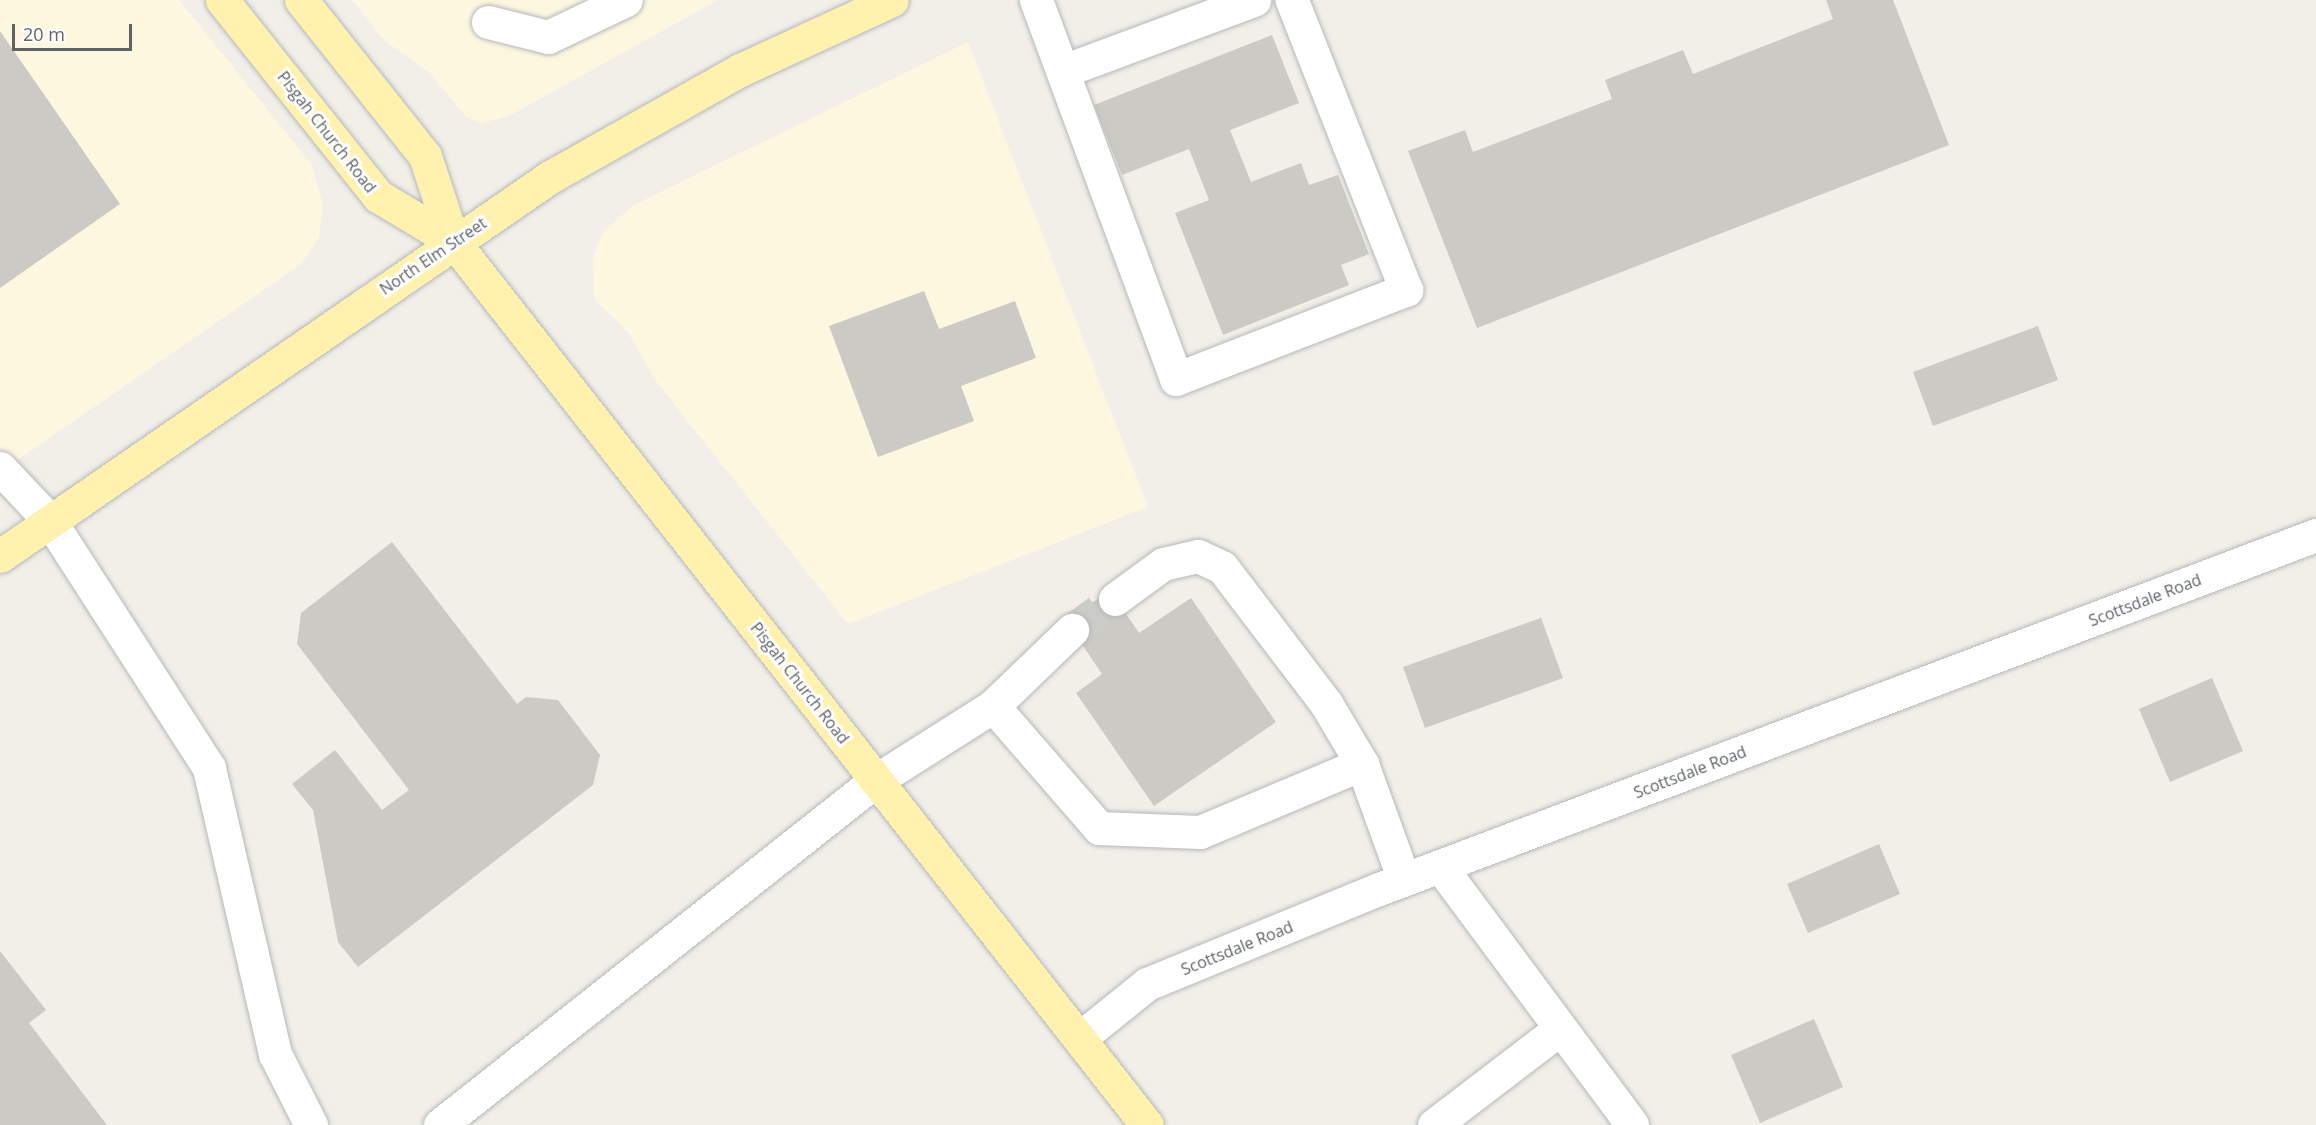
<!DOCTYPE html>
<html>
<head>
<meta charset="utf-8">
<style>
	body { margin:0 }
	#map { position:relative; width:2316px; height:1125px; overflow:hidden; background:#f1efe8; font-family:"Open Sans",sans-serif }
	div>[style] { position:absolute }
	.commercial>* { inset:0; background:#fef7e0 }
	.building>* { inset:0; background:#cccac5 }
	.minor-tunnel>* { height:33px; margin-top:-16.5px; transform-origin:0; background:repeating-linear-gradient(90deg,#ccccc8 0 33px,transparent 0 49px) }
	.roads { filter:drop-shadow(0 0 2px #b5b8bc) drop-shadow(0 0 2px #b5b8bc) }
	.minor>* { height:33px; margin:-16.5px; padding:0 16.5px; transform-origin:16.5px; border-radius:16.5px; background:#fff }
	.major>* { height:33px; margin:-16.5px; padding:0 16.5px; transform-origin:16.5px; border-radius:16.5px; background:#fff2af }
	span { translate:-50% -50%; white-space:nowrap; text-align:center; line-height:1.15; -webkit-text-stroke:6px #fff; paint-order:stroke }
	.street-label { font-size:16px; color:#5f6368 }
	.scale { position:absolute; left:12px; top:24px; width:120px; height:27px; box-sizing:border-box; border:3px solid #5f6368; border-top:0; padding-left:8px; font-size:18px; line-height:21px; white-space:nowrap; color:#5f6368; -webkit-text-stroke:4px #fff; paint-order:stroke }
</style>
</head>
<body>
<div id="map">
	<div class="commercial">
		<div style="clip-path:polygon(0 0,179px 0,312px 165px,323px 206px,319px 238px,300px 265px,0 472px)"></div>
		<div style="clip-path:polygon(352px 0,718px 0,509px 116px,481px 123px,467px 118px,429px 72px,385px 41px)"></div>
		<div style="clip-path:polygon(968px 42px,1148px 507px,848px 624px,655px 380px,628px 332px,594px 299px,593px 258px,603px 232px,634px 205px)"></div>
	</div>
	<div class="building">
		<div style="clip-path:polygon(1826px 0,1893px 0,1949px 145px,1477px 328px,1408px 151px,1465px 130px,1473px 152px,1612px 99px,1605px 80px,1683px 50px,1693px 74px,1833px 19px)"></div>
		<div style="clip-path:polygon(0 31px,120px 204px,0 288px)"></div>
		<div style="clip-path:polygon(1272px 35px,1299px 103px,1230px 130px,1251px 182px,1301px 163px,1309px 185px,1338px 175px,1369px 254px,1341px 265px,1349px 285px,1223px 335px,1175px 213px,1209px 200px,1189px 149px,1122px 175px,1094px 105px)"></div>
		<div style="clip-path:polygon(924px 291px,939px 329px,1015px 301px,1036px 358px,961px 386px,974px 421px,878px 457px,829px 326px)"></div>
		<div style="clip-path:polygon(2038px 326px,2058px 380px,1933px 426px,1913px 372px)"></div>
		<div style="clip-path:polygon(392px 542px,517px 704px,526px 697px,558px 700px,600px 755px,593px 785px,358px 967px,338px 942px,313px 810px,292px 784px,335px 750px,382px 810px,409px 790px,297px 644px,301px 613px)"></div>
		<div style="clip-path:polygon(1110px 590px,1139px 633px,1191px 598px,1276px 722px,1154px 806px,1076px 693px,1102px 674px,1066px 621px)"></div>
		<div style="clip-path:polygon(1541px 618px,1563px 678px,1425px 728px,1403px 667px)"></div>
		<div style="clip-path:polygon(2212px 678px,2243px 751px,2170px 782px,2139px 709px)"></div>
		<div style="clip-path:polygon(1879px 844px,1900px 894px,1808px 933px,1787px 884px)"></div>
		<div style="clip-path:polygon(0 951px,46px 1010px,29px 1023px,107px 1125px,0 1125px)"></div>
		<div style="clip-path:polygon(1814px 1019px,1843px 1087px,1760px 1123px,1731px 1055px)"></div>
	</div>
	<div class="minor-tunnel">
		<div style="left:1072px;top:630px;width:53px;rotate:-35.8deg"></div>
	</div>
	<div class="roads">
		<div class="minor">
			<div style="left:1036px;top:0;width:404px;rotate:69.7deg"></div>
			<div style="left:1176px;top:379px;width:247px;rotate:-21.2deg"></div>
			<div style="left:1406px;top:290px;width:312px;rotate:-111.5deg"></div>
			<div style="left:488px;top:22px;width:62px;rotate:14deg"></div>
			<div style="left:548px;top:37px;width:86px;rotate:-25.4deg"></div>
			<div style="left:1063px;top:71px;width:204px;rotate:-20.4deg"></div>
			<div style="left:0;top:468px;width:73px;rotate:46.7deg"></div>
			<div style="left:50px;top:521px;width:294px;rotate:57.2deg"></div>
			<div style="left:209px;top:768px;width:294px;rotate:77deg"></div>
			<div style="left:275px;top:1054px;width:80px;rotate:63.1deg"></div>
			<div style="left:1115px;top:599px;width:59px;rotate:-36.1deg"></div>
			<div style="left:1163px;top:564px;width:36px;rotate:-13deg"></div>
			<div style="left:1198px;top:556px;width:26px;rotate:25deg"></div>
			<div style="left:1222px;top:567px;width:173px;rotate:52.7deg"></div>
			<div style="left:1327px;top:705px;width:69px;rotate:59.3deg"></div>
			<div style="left:993px;top:706px;width:110px;rotate:-43.9deg"></div>
			<div style="left:1440px;top:866px;width:322px;rotate:53.4deg"></div>
			<div style="left:1080px;top:1038px;width:86px;rotate:-38.9deg"></div>
			<div style="left:1147px;top:984px;width:251px;rotate:-22.3deg"></div>
			<div style="left:1379px;top:889px;width:1002px;rotate:-20.7deg"></div>
			<div style="left:440px;top:1125px;width:555px;rotate:-38.34deg"></div>
			<div style="left:875px;top:781px;width:140px;rotate:-32.4deg"></div>
			<div style="left:993px;top:706px;width:162px;rotate:49deg"></div>
			<div style="left:1099px;top:828px;width:101px;rotate:2.3deg"></div>
			<div style="left:1200px;top:832px;width:176px;rotate:-22.8deg"></div>
			<div style="left:1362px;top:764px;width:123px;rotate:70.1deg"></div>
			<div style="left:1434px;top:1125px;width:155px;rotate:-37.4deg"></div>
		</div>
		<div class="major">
			<div style="left:222px;top:0;width:251px;rotate:51.5deg"></div>
			<div style="left:378px;top:196px;width:87px;rotate:31deg"></div>
			<div style="left:301px;top:0;width:199px;rotate:51.5deg"></div>
			<div style="left:425px;top:156px;width:89px;rotate:71.8deg"></div>
			<div style="left:453px;top:241px;width:1124px;rotate:51.87deg"></div>
			<div style="left:0;top:556px;width:668px;rotate:-34.57deg"></div>
			<div style="left:550px;top:177px;width:218px;rotate:-29.4deg"></div>
			<div style="left:740px;top:70px;width:167px;rotate:-24.7deg"></div>
		</div>
	</div>
	<div class="street-label">
		<span style="left:327px;top:132px;rotate:52deg">Pisgah Church Road</span>
		<span style="left:433px;top:256px;rotate:-34deg">North Elm Street</span>
		<span style="left:2145px;top:600px;rotate:-21deg">Scottsdale Road</span>
		<span style="left:800px;top:683px;rotate:52deg">Pisgah Church Road</span>
		<span style="left:1690px;top:772px;rotate:-21deg">Scottsdale Road</span>
		<span style="left:1237px;top:948px;rotate:-22deg">Scottsdale Road</span>
	</div>
	<div class="scale">20 m</div>
</div>
</body>
</html>
